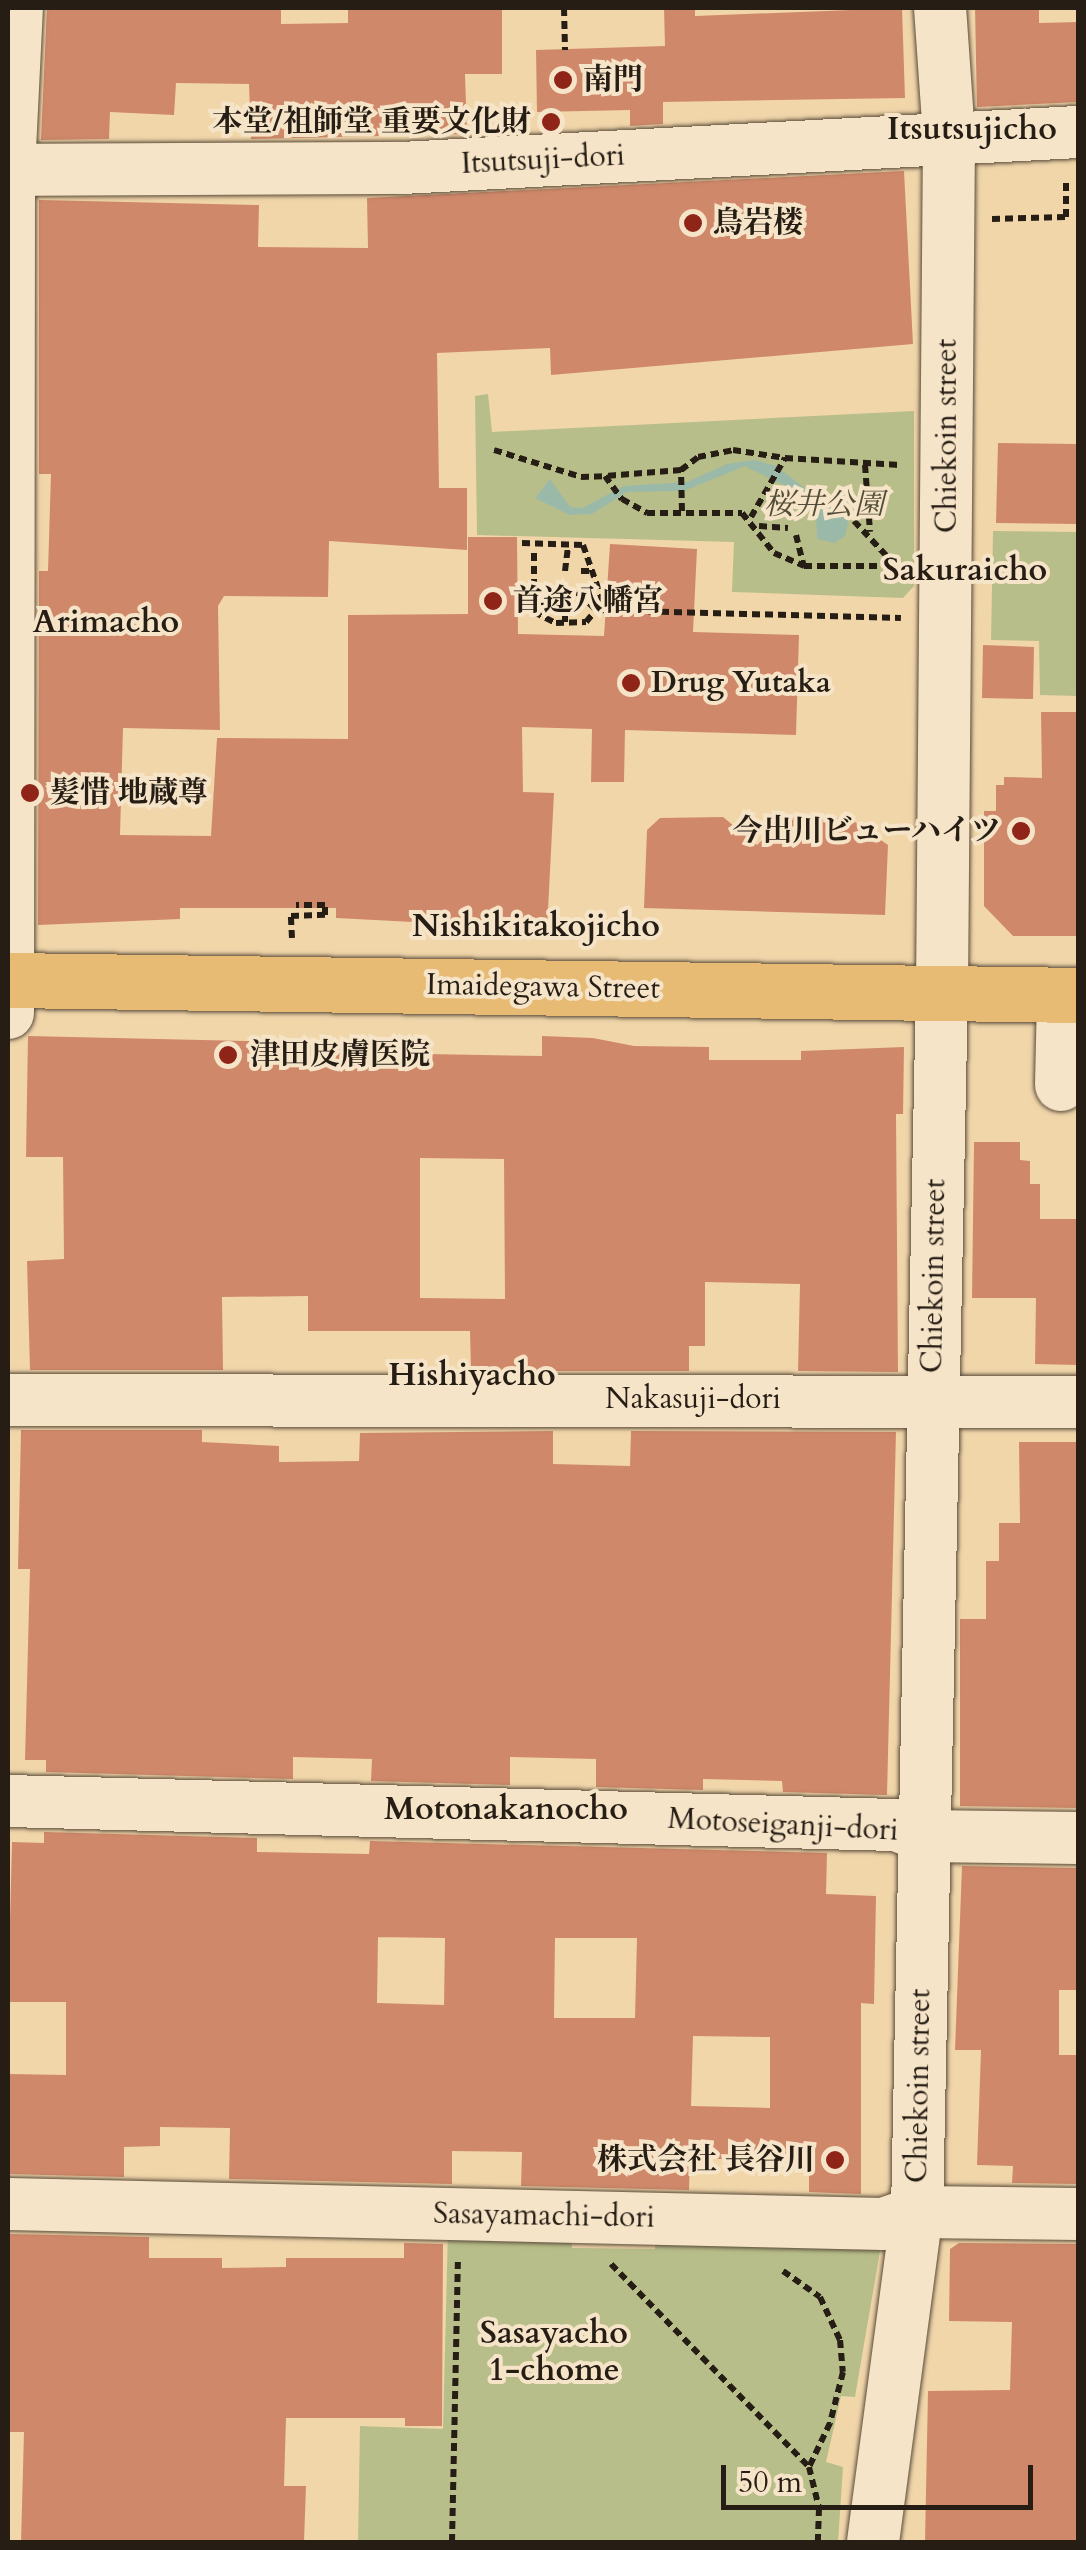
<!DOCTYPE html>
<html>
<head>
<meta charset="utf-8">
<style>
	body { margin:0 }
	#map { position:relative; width:1086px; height:2550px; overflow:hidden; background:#f1d6aa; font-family:Cardo,"Noto Serif JP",serif }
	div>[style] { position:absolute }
	.green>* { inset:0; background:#b8be8a }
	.water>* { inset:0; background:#9bb9a9 }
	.building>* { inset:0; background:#d0886a }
	.path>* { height:6px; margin-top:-3px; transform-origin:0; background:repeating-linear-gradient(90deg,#261d15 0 8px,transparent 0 13px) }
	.roads { filter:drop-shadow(0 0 2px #594b3a) drop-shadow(0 0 2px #594b3a) }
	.minor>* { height:52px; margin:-26px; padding:0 26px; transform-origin:26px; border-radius:26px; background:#f6e4c8 }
	.major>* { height:55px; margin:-27.5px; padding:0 27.5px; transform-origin:27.5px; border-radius:27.5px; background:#e8bb75 }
	.dots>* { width:28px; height:28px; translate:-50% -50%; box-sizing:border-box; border:5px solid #f6e4c8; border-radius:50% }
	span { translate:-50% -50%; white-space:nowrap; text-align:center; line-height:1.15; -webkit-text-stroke:8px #f6e4c8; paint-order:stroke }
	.poi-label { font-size:30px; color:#261d15; font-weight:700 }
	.left { translate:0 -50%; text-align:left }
	.right { translate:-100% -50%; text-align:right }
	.street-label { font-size:30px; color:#261d15 }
	.park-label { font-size:30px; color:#524d38; font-style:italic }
	.neighbourhood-label { font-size:32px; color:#261d15; font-weight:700 }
	.frame { position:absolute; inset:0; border:10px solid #261d15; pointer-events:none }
	.scale { position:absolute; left:721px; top:2465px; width:312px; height:45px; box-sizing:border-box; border:5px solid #261d15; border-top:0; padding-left:12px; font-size:30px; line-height:35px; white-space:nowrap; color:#261d15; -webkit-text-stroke:8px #f6e4c8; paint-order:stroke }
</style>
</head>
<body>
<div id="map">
	<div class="green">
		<div style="clip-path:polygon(488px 394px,492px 432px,914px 411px,914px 586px,903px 598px,732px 592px,734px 542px,477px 535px,475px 396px)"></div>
		<div style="clip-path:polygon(993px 531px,1078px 532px,1078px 696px,1040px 695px,1039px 641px,991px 640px)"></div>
		<div style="clip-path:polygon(448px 2229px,571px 2232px,572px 2248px,655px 2249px,656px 2232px,868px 2240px,880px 2251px,855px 2397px,841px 2396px,826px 2462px,843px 2467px,838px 2542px,358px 2542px,360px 2426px,443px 2429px)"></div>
	</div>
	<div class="water">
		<div style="clip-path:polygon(755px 460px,776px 466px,811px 493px,853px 500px,845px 536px,835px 543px,817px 539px,816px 514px,788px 506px,791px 489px,745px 466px,684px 491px,627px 492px,592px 514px,569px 515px,535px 498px,550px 479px,570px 507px,582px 508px,624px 486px,687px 482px,727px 464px)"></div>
	</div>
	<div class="building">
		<div style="clip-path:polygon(47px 8px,281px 8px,281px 24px,348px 23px,348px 8px,502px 8px,502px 74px,465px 74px,467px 134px,251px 139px,249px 84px,176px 83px,174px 115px,110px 112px,109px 139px,41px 140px)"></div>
		<div style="clip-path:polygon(664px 8px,695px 8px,695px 16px,902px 8px,905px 98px,663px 102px,663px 124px,630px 126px,630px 110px,537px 112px,536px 50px,665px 46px)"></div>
		<div style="clip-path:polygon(975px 8px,1039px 8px,1039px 23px,1078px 22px,1078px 102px,977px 107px)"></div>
		<div style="clip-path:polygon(904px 171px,913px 344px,551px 375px,550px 348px,437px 353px,439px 488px,467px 488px,467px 550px,329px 541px,328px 597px,224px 596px,218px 606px,220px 730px,123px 728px,120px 835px,211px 836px,217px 738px,348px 739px,348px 615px,468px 614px,468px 537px,517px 537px,518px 634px,604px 636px,610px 544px,697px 549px,693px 632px,799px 635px,796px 735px,625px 730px,624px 782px,591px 782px,592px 729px,522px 727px,523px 792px,554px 793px,547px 929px,336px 918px,336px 908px,180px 908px,180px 919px,38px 925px,39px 571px,48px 571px,51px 474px,39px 474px,39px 200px,259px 205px,258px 247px,368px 248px,367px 198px)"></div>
		<div style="clip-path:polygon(998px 443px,1078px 444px,1078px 524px,996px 523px)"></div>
		<div style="clip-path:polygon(983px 645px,1034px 647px,1033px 699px,982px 698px)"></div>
		<div style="clip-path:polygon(1041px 712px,1078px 712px,1078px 936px,1013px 936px,984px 906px,984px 811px,996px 811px,996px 785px,1004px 785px,1004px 777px,1042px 778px)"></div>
		<div style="clip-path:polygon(804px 814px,852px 820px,888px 845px,885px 915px,644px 908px,647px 830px,660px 818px,723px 817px,757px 845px,783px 820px)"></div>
		<div style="clip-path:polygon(evenodd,28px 1036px,369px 1044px,369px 1053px,542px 1056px,542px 1036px,593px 1038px,634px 1046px,709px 1047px,709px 1060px,801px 1060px,801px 1051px,904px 1047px,903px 1114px,896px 1114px,898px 1372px,798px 1371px,800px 1284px,705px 1282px,705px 1346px,689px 1346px,689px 1371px,471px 1371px,470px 1331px,308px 1331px,308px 1296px,222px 1297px,223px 1370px,30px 1370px,27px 1261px,64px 1259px,63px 1157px,26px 1157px,28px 1036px,420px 1158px,504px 1159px,505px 1299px,420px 1298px,420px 1158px)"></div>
		<div style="clip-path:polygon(974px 1142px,1020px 1142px,1020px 1160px,1030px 1161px,1030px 1184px,1040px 1184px,1040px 1219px,1077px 1219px,1078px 1365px,1035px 1364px,1036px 1298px,972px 1298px)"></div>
		<div style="clip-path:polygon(21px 1430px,202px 1430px,202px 1442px,279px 1446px,279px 1462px,359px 1461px,360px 1433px,553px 1431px,553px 1464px,630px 1466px,631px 1431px,896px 1432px,887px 1795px,783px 1792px,782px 1781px,703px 1779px,703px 1790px,596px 1787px,596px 1759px,510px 1757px,510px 1785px,371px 1781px,372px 1759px,293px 1757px,293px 1779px,46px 1772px,46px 1760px,25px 1760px,30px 1569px,18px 1569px)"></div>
		<div style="clip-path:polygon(1019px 1442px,1078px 1442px,1078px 1808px,960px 1806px,960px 1619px,986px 1619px,986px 1561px,999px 1561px,999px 1523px,1020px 1523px)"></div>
		<div style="clip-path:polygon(evenodd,44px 1832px,257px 1838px,257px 1852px,369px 1854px,370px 1841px,827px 1853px,826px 1894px,876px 1896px,874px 2004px,861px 2003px,861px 2194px,809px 2192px,809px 2162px,690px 2158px,689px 2190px,521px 2186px,522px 2152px,452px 2151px,452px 2184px,229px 2179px,230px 2128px,160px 2127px,160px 2146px,124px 2147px,124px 2177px,8px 2174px,8px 2074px,66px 2075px,66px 2002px,8px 2002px,12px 1842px,44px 1843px,44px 1832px,378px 1937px,445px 1938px,444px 2005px,377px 2003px,378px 1937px,44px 1832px,555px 1938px,637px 1938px,635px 2018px,554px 2018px,555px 1938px,44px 1832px,693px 2036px,770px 2037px,770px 2108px,691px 2106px,693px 2036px)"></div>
		<div style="clip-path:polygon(962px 1866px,1078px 1868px,1078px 1990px,1059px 1990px,1059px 2055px,1078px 2055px,1078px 2184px,1012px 2183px,1013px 2166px,977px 2165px,981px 2050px,955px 2050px)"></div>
		<div style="clip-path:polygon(8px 2234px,149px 2237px,149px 2258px,222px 2258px,222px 2268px,286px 2267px,286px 2258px,404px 2258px,404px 2243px,443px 2244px,442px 2426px,405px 2426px,405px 2418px,286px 2418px,284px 2486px,306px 2486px,304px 2542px,21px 2542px,24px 2432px,8px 2432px)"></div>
		<div style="clip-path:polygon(959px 2243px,1078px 2244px,1078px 2542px,925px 2542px,928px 2391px,1010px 2390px,1012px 2322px,949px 2321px,950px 2249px)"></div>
	</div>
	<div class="path">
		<div style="left:564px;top:8px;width:42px;rotate:88.6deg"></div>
		<div style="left:992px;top:219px;width:74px;rotate:-1.5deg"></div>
		<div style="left:1066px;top:217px;width:38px;rotate:-90deg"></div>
		<div style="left:494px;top:450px;width:91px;rotate:17.2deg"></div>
		<div style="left:581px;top:477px;width:24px;rotate:-2deg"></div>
		<div style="left:865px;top:465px;width:67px;rotate:85.7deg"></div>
		<div style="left:681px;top:470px;width:76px;rotate:175.5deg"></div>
		<div style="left:605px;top:476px;width:29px;rotate:54deg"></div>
		<div style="left:622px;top:499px;width:29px;rotate:29deg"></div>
		<div style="left:647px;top:513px;width:95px"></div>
		<div style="left:742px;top:513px;width:51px;rotate:51.3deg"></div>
		<div style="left:774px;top:553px;width:33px;rotate:23deg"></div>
		<div style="left:682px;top:511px;width:41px;rotate:-91.4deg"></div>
		<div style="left:681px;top:470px;width:21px;rotate:-37deg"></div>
		<div style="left:698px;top:457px;width:36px;rotate:-11deg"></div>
		<div style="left:733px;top:450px;width:53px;rotate:8.7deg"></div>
		<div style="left:751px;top:517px;width:68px;rotate:-60deg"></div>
		<div style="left:785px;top:458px;width:115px;rotate:3.5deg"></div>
		<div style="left:854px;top:521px;width:62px;rotate:47deg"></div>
		<div style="left:759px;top:526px;width:29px;rotate:4deg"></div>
		<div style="left:796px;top:535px;width:32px;rotate:76deg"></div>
		<div style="left:804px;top:566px;width:96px"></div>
		<div style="left:522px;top:543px;width:61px;rotate:1.9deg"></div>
		<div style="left:583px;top:545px;width:67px;rotate:70.8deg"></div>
		<div style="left:534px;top:553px;width:59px;rotate:90deg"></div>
		<div style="left:534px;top:612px;width:25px;rotate:27deg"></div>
		<div style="left:556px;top:623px;width:30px;rotate:-2deg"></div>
		<div style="left:586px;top:622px;width:16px;rotate:-50deg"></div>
		<div style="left:565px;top:571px;width:26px;rotate:-83deg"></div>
		<div style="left:581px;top:571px;width:12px"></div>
		<div style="left:523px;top:603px;width:42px;rotate:-1.4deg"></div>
		<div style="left:565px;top:602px;width:17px;rotate:-28deg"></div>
		<div style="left:580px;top:594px;width:23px;rotate:45deg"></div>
		<div style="left:596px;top:610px;width:305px;rotate:1.5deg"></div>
		<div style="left:565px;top:622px;width:20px;rotate:-90deg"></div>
		<div style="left:292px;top:938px;width:22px;rotate:-93deg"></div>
		<div style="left:291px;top:916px;width:34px;rotate:-2deg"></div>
		<div style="left:325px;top:915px;width:10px;rotate:-90deg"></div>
		<div style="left:325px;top:905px;width:29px;rotate:180deg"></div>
		<div style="left:611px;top:2264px;width:284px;rotate:45.7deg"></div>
		<div style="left:783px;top:2271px;width:45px;rotate:35.1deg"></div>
		<div style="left:820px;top:2297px;width:47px;rotate:65.1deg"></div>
		<div style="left:840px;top:2340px;width:32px;rotate:85deg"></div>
		<div style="left:843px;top:2372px;width:53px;rotate:104.3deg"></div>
		<div style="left:830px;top:2423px;width:49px;rotate:115.5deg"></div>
		<div style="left:809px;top:2467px;width:42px;rotate:76.3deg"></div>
		<div style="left:819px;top:2508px;width:34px;rotate:92deg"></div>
		<div style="left:452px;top:2542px;width:280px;rotate:-88.8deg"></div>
	</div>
	<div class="roads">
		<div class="minor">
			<div style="left:8px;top:170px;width:394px;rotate:-0.3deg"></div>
			<div style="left:402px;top:168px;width:677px;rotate:-3.05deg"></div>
			<div style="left:8px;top:1013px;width:843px;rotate:-89.93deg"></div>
			<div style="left:9px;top:170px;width:162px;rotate:-87.2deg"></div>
			<div style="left:1061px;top:1085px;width:90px;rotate:-88.7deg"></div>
			<div style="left:8px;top:1400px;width:1070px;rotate:0.11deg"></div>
			<div style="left:8px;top:1801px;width:888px;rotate:1.55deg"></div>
			<div style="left:896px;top:1825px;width:30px;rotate:21deg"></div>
			<div style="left:924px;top:1836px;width:154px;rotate:0.7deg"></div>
			<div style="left:8px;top:2204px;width:875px;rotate:1.31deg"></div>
			<div style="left:883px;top:2224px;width:36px;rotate:-19deg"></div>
			<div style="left:917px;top:2212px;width:161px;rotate:0.7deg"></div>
			<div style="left:873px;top:2542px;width:333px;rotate:-82.4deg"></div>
			<div style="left:917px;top:2212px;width:1221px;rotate:-88.83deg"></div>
			<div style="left:942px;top:991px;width:855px;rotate:-89.53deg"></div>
			<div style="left:949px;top:136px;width:128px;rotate:-94deg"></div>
		</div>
		<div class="major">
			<div style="left:8px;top:980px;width:1070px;rotate:0.8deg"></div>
		</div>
	</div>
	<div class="dots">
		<div style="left:563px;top:80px;background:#8f2418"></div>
		<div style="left:551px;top:122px;background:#8f2418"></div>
		<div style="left:693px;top:223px;background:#8f2418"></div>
		<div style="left:493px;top:601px;background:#8f2418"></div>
		<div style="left:631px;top:683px;background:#8f2418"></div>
		<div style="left:30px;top:793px;background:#8f2418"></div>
		<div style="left:1021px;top:831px;background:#8f2418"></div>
		<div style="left:228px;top:1055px;background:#8f2418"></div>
		<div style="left:835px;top:2160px;background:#8f2418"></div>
	</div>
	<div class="poi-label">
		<span class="left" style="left:583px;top:80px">南門</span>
		<span class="right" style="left:531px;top:122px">本堂/祖師堂 重要文化財</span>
		<span class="left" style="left:713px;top:223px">鳥岩楼</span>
		<span class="left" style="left:513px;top:601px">首途八幡宮</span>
		<span class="left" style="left:651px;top:683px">Drug Yutaka</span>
		<span class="left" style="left:50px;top:793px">髪惜 地蔵尊</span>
		<span class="right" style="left:1001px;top:831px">今出川ビューハイツ</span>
		<span class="left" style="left:250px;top:1055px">津田皮膚医院</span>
		<span class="right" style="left:815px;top:2160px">株式会社 長谷川</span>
	</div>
	<div class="street-label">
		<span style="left:543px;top:160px;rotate:-3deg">Itsutsuji-dori</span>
		<span style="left:947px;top:436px;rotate:-90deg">Chiekoin street</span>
		<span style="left:543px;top:987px;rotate:1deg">Imaidegawa Street</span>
		<span style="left:934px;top:1276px;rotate:-89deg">Chiekoin street</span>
		<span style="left:693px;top:1399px">Nakasuji-dori</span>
		<span style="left:783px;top:1825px;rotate:3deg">Motoseiganji-dori</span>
		<span style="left:919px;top:2086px;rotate:-89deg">Chiekoin street</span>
		<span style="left:544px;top:2216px;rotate:1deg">Sasayamachi-dori</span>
	</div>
	<div class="park-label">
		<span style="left:824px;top:505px">桜井公園</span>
	</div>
	<div class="neighbourhood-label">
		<span style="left:972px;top:129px">Itsutsujicho</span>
		<span style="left:965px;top:570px">Sakuraicho</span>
		<span style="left:106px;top:622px">Arimacho</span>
		<span style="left:536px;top:926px">Nishikitakojicho</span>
		<span style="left:472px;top:1375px">Hishiyacho</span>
		<span style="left:506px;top:1809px">Motonakanocho</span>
		<span style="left:554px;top:2352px">Sasayacho<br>1-chome</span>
	</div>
	<div class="frame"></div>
	<div class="scale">50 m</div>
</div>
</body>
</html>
